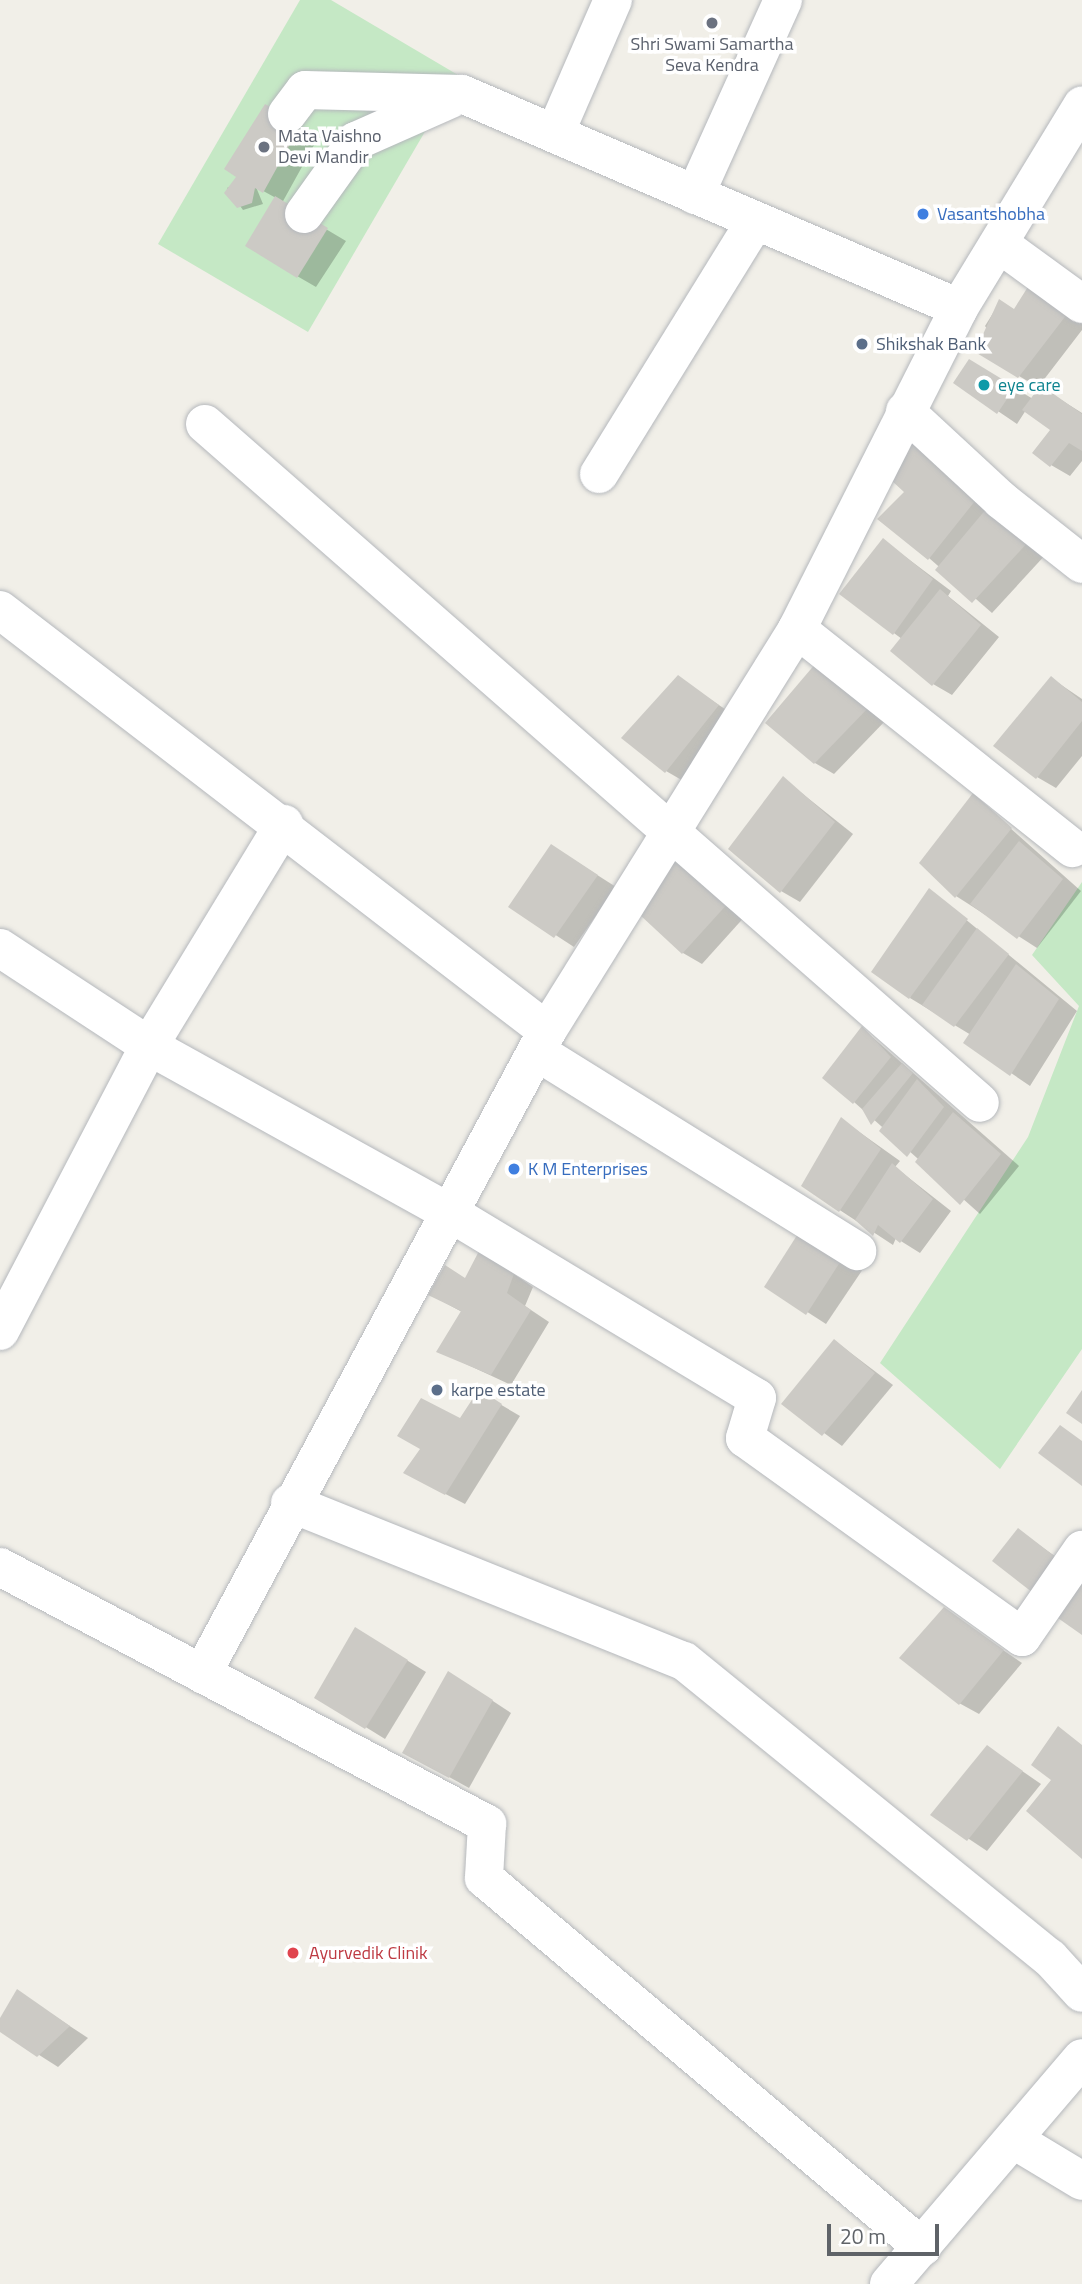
<!DOCTYPE html>
<html>
<head>
<meta charset="utf-8">
<style>
	body { margin:0 }
	#map { position:relative; width:1082px; height:2284px; overflow:hidden; background:#f1efe8; font-family:"Titillium Web",sans-serif }
	div>[style] { position:absolute }
	.green>* { inset:0; background:#c5e8c5 }
	.shadow>* { inset:0; background:#0003 }
	.building>* { inset:0; background:#cccac5 }
	.roads { filter:drop-shadow(0 0 2px #b5b8bc) drop-shadow(0 0 2px #b5b8bc) }
	.street>* { height:38px; margin:-19px; padding:0 19px; transform-origin:19px; border-radius:19px; background:#fff }
	.secondary>* { height:38px; margin:-19px; padding:0 19px; transform-origin:19px; border-radius:19px; background:#fff }
	.dots>* { width:19px; height:19px; translate:-50% -50%; box-sizing:border-box; border:4px solid #fff; border-radius:50% }
	span { translate:-50% -50%; white-space:nowrap; text-align:center; line-height:1.15; -webkit-text-stroke:7px #fff; paint-order:stroke }
	.worship-label { font-size:18px; color:#5b616d }
	.left { translate:0 -50%; text-align:left }
	.shop-label { font-size:18px; color:#366cbe }
	.service-label { font-size:18px; color:#4e5e75 }
	.culture-label { font-size:18px; color:#0d838f }
	.health-label { font-size:18px; color:#be3a42 }
	.scale { position:absolute; left:827px; top:2224px; width:112px; height:32px; box-sizing:border-box; border:4px solid #5f6368; border-top:0; padding-left:9px; font-size:21px; line-height:24px; white-space:nowrap; color:#5f6368; -webkit-text-stroke:5px #fff; paint-order:stroke }
</style>
</head>
<body>
<div id="map">
	<div class="green">
		<div style="clip-path:polygon(300px 0,331px 0,458px 75px,308px 332px,158px 244px)"></div>
		<div style="clip-path:polygon(1082px 882px,1082px 1349px,1000px 1469px,880px 1363px,1028px 1137px,1079px 1006px,1032px 955px)"></div>
	</div>
	<div class="shadow">
		<div style="clip-path:polygon(301px 126px,319px 136px,282px 203px,346px 241px,316px 287px,297px 276px,276px 198px,256px 187px,263px 204px,243px 210px,227px 188px,244px 180px)"></div>
		<div style="clip-path:polygon(1000px 302px,1015px 310px,1082px 316px,1082px 330px,1039px 386px,1082px 413px,1082px 461px,1070px 476px,1051px 465px,1053px 429px,1026px 410px,1017px 424px,955px 382px,970px 361px,1033px 399px,1041px 389px,1019px 376px,985px 326px)"></div>
		<div style="clip-path:polygon(915px 443px,1048px 552px,992px 613px,929px 558px,907px 492px)"></div>
		<div style="clip-path:polygon(883px 540px,951px 591px,948px 596px,999px 637px,952px 695px,933px 684px,902px 639px,841px 594px)"></div>
		<div style="clip-path:polygon(816px 665px,888px 718px,834px 774px,815px 763px)"></div>
		<div style="clip-path:polygon(678px 678px,737px 717px,685px 782px,666px 771px)"></div>
		<div style="clip-path:polygon(1051px 678px,1082px 699px,1082px 756px,1056px 788px,1037px 777px)"></div>
		<div style="clip-path:polygon(784px 779px,853px 834px,800px 902px,781px 891px)"></div>
		<div style="clip-path:polygon(973px 795px,1081px 891px,1037px 948px,956px 896px)"></div>
		<div style="clip-path:polygon(552px 846px,616px 887px,574px 947px,511px 906px)"></div>
		<div style="clip-path:polygon(679px 857px,748px 913px,702px 964px,683px 953px)"></div>
		<div style="clip-path:polygon(930px 890px,1077px 1011px,1030px 1086px,966px 1042px,971px 1035px,910px 998px)"></div>
		<div style="clip-path:polygon(862px 1028px,1019px 1166px,980px 1214px,854px 1102px)"></div>
		<div style="clip-path:polygon(841px 1119px,900px 1161px,895px 1167px,951px 1211px,920px 1253px,896px 1238px,893px 1245px,803px 1186px)"></div>
		<div style="clip-path:polygon(802px 1232px,863px 1269px,826px 1324px,767px 1286px)"></div>
		<div style="clip-path:polygon(499px 1264px,533px 1287px,525px 1306px,549px 1322px,511px 1385px,438px 1351px,462px 1312px,431px 1295px)"></div>
		<div style="clip-path:polygon(835px 1341px,893px 1385px,842px 1446px,784px 1404px)"></div>
		<div style="clip-path:polygon(498px 1403px,520px 1416px,465px 1504px,424px 1483px,422px 1448px)"></div>
		<div style="clip-path:polygon(1018px 1530px,1080px 1574px,1057px 1605px)"></div>
		<div style="clip-path:polygon(944px 1610px,1022px 1663px,979px 1714px,959px 1703px)"></div>
		<div style="clip-path:polygon(374px 1640px,426px 1672px,385px 1739px,317px 1697px)"></div>
		<div style="clip-path:polygon(467px 1684px,511px 1713px,469px 1788px,404px 1752px)"></div>
		<div style="clip-path:polygon(987px 1747px,1041px 1784px,987px 1851px,933px 1815px)"></div>
		<div style="clip-path:polygon(18px 1992px,88px 2038px,58px 2067px,0 2030px)"></div>
	</div>
	<div class="building">
		<div style="clip-path:polygon(265px 104px,301px 124px,263px 193px,255px 188px,252px 203px,237px 208px,224px 193px,236px 177px,224px 169px)"></div>
		<div style="clip-path:polygon(275px 196px,328px 228px,297px 278px,245px 246px)"></div>
		<div style="clip-path:polygon(1031px 282px,1071px 309px,1018px 378px,975px 352px,999px 299px,1014px 309px)"></div>
		<div style="clip-path:polygon(969px 359px,1015px 387px,997px 414px,953px 383px)"></div>
		<div style="clip-path:polygon(1041px 385px,1082px 414px,1082px 451px,1069px 443px,1050px 467px,1032px 453px,1050px 430px,1022px 410px)"></div>
		<div style="clip-path:polygon(914px 441px,979px 496px,928px 560px,877px 519px,904px 492px,892px 481px)"></div>
		<div style="clip-path:polygon(987px 508px,1030px 540px,972px 603px,935px 570px)"></div>
		<div style="clip-path:polygon(883px 538px,933px 579px,893px 635px,839px 594px)"></div>
		<div style="clip-path:polygon(940px 589px,981px 625px,932px 686px,890px 651px)"></div>
		<div style="clip-path:polygon(816px 663px,870px 706px,814px 764px,765px 723px)"></div>
		<div style="clip-path:polygon(678px 675px,719px 705px,665px 773px,621px 738px)"></div>
		<div style="clip-path:polygon(1051px 676px,1082px 702px,1082px 721px,1036px 779px,993px 746px)"></div>
		<div style="clip-path:polygon(783px 776px,835px 822px,780px 893px,728px 849px)"></div>
		<div style="clip-path:polygon(973px 793px,1012px 828px,955px 898px,919px 863px)"></div>
		<div style="clip-path:polygon(1019px 841px,1063px 879px,1017px 939px,970px 904px)"></div>
		<div style="clip-path:polygon(551px 844px,598px 875px,554px 938px,508px 907px)"></div>
		<div style="clip-path:polygon(678px 855px,730px 901px,682px 954px,640px 915px)"></div>
		<div style="clip-path:polygon(929px 888px,968px 919px,909px 999px,871px 972px)"></div>
		<div style="clip-path:polygon(977px 928px,1009px 954px,954px 1027px,922px 1005px)"></div>
		<div style="clip-path:polygon(1016px 964px,1059px 999px,1010px 1076px,963px 1043px)"></div>
		<div style="clip-path:polygon(862px 1026px,891px 1057px,853px 1104px,822px 1078px)"></div>
		<div style="clip-path:polygon(902px 1063px,913px 1073px,871px 1125px,862px 1109px)"></div>
		<div style="clip-path:polygon(917px 1079px,944px 1107px,907px 1157px,879px 1131px)"></div>
		<div style="clip-path:polygon(953px 1112px,1001px 1154px,960px 1205px,915px 1162px)"></div>
		<div style="clip-path:polygon(841px 1117px,881px 1149px,839px 1212px,801px 1186px)"></div>
		<div style="clip-path:polygon(892px 1163px,933px 1199px,900px 1243px,878px 1225px,873px 1236px,855px 1220px)"></div>
		<div style="clip-path:polygon(801px 1229px,844px 1256px,806px 1315px,764px 1287px)"></div>
		<div style="clip-path:polygon(479px 1251px,514px 1274px,507px 1293px,531px 1310px,491px 1375px,436px 1352px,461px 1311px,428px 1295px,445px 1265px,465px 1278px)"></div>
		<div style="clip-path:polygon(834px 1339px,875px 1373px,822px 1436px,781px 1404px)"></div>
		<div style="clip-path:polygon(479px 1389px,502px 1404px,445px 1495px,403px 1473px,420px 1449px,397px 1436px,421px 1398px,460px 1418px)"></div>
		<div style="clip-path:polygon(1082px 1390px,1082px 1424px,1066px 1413px)"></div>
		<div style="clip-path:polygon(1060px 1425px,1082px 1441px,1082px 1486px,1038px 1453px)"></div>
		<div style="clip-path:polygon(1018px 1528px,1062px 1562px,1037px 1596px,992px 1561px)"></div>
		<div style="clip-path:polygon(1082px 1577px,1082px 1635px,1055px 1616px)"></div>
		<div style="clip-path:polygon(944px 1607px,1004px 1650px,959px 1705px,899px 1658px)"></div>
		<div style="clip-path:polygon(355px 1627px,408px 1660px,365px 1729px,314px 1698px)"></div>
		<div style="clip-path:polygon(448px 1671px,493px 1700px,449px 1778px,402px 1753px)"></div>
		<div style="clip-path:polygon(1058px 1726px,1082px 1745px,1082px 1859px,1026px 1811px,1051px 1780px,1031px 1765px)"></div>
		<div style="clip-path:polygon(987px 1745px,1023px 1771px,967px 1841px,930px 1815px)"></div>
		<div style="clip-path:polygon(17px 1989px,70px 2026px,37px 2057px,0 2032px,0 2018px)"></div>
	</div>
	<div class="roads">
		<div class="street">
			<div style="left:287px;top:114px;width:30px;rotate:-53deg"></div>
			<div style="left:305px;top:90px;width:157px;rotate:1.5deg"></div>
			<div style="left:462px;top:94px;width:541px;rotate:23.3deg"></div>
			<div style="left:556px;top:131px;width:143px;rotate:-66.5deg"></div>
			<div style="left:695px;top:195px;width:214px;rotate:-65.7deg"></div>
			<div style="left:304px;top:214px;width:90px;rotate:-54.5deg"></div>
			<div style="left:356px;top:141px;width:104px;rotate:-23.9deg"></div>
			<div style="left:1001px;top:245px;width:100px;rotate:36.1deg"></div>
			<div style="left:905px;top:411px;width:131px;rotate:42.8deg"></div>
			<div style="left:1001px;top:500px;width:103px;rotate:38.3deg"></div>
			<div style="left:205px;top:424px;width:1030px;rotate:41.22deg"></div>
			<div style="left:599px;top:474px;width:297px;rotate:-58.3deg"></div>
			<div style="left:0;top:610px;width:690px;rotate:37.58deg"></div>
			<div style="left:797px;top:629px;width:352px;rotate:38.5deg"></div>
			<div style="left:0;top:948px;width:178px;rotate:33.3deg"></div>
			<div style="left:149px;top:1046px;width:341px;rotate:29deg"></div>
			<div style="left:447px;top:1211px;width:362px;rotate:31.1deg"></div>
			<div style="left:757px;top:1398px;width:42px;rotate:106.7deg"></div>
			<div style="left:745px;top:1438px;width:341px;rotate:35.7deg"></div>
			<div style="left:1022px;top:1637px;width:106px;rotate:-55.4deg"></div>
			<div style="left:539px;top:1053px;width:375px;rotate:31.9deg"></div>
			<div style="left:0;top:1331px;width:322px;rotate:-62.4deg"></div>
			<div style="left:149px;top:1046px;width:260px;rotate:-58.7deg"></div>
			<div style="left:290px;top:1503px;width:424px;rotate:21.9deg"></div>
			<div style="left:684px;top:1661px;width:471px;rotate:39.1deg"></div>
			<div style="left:1050px;top:1958px;width:47px;rotate:47.6deg"></div>
			<div style="left:0;top:1567px;width:551px;rotate:27.82deg"></div>
			<div style="left:487px;top:1824px;width:54px;rotate:93.2deg"></div>
			<div style="left:484px;top:1878px;width:573px;rotate:40.11deg"></div>
			<div style="left:202px;top:1674px;width:730px;rotate:-61.78deg"></div>
			<div style="left:547px;top:1031px;width:473px;rotate:-58.1deg"></div>
			<div style="left:797px;top:629px;width:360px;rotate:-63.2deg"></div>
			<div style="left:959px;top:308px;width:237px;rotate:-58.7deg"></div>
			<div style="left:1014px;top:2140px;width:79px;rotate:31.1deg"></div>
		</div>
		<div class="secondary">
			<div style="left:889px;top:2284px;width:297px;rotate:-49.5deg"></div>
		</div>
	</div>
	<div class="dots">
		<div style="left:712px;top:23px;background:#6b7280"></div>
		<div style="left:264px;top:147px;background:#6b7280"></div>
		<div style="left:923px;top:214px;background:#3f7fe0"></div>
		<div style="left:862px;top:344px;background:#5c6f8a"></div>
		<div style="left:984px;top:385px;background:#0f9aa8"></div>
		<div style="left:514px;top:1169px;background:#3f7fe0"></div>
		<div style="left:437px;top:1390px;background:#5c6f8a"></div>
		<div style="left:293px;top:1953px;background:#e0444e"></div>
	</div>
	<div class="worship-label">
		<span style="left:712px;top:55px">Shri Swami Samartha<br>Seva Kendra</span>
		<span class="left" style="left:278px;top:147px">Mata Vaishno<br>Devi Mandir</span>
	</div>
	<div class="shop-label">
		<span class="left" style="left:937px;top:214px">Vasantshobha</span>
		<span class="left" style="left:528px;top:1169px">K M Enterprises</span>
	</div>
	<div class="service-label">
		<span class="left" style="left:876px;top:344px">Shikshak Bank</span>
		<span class="left" style="left:451px;top:1390px">karpe estate</span>
	</div>
	<div class="culture-label">
		<span class="left" style="left:998px;top:385px">eye care</span>
	</div>
	<div class="health-label">
		<span class="left" style="left:309px;top:1953px">Ayurvedik Clinik</span>
	</div>
	<div class="scale">20 m</div>
</div>
</body>
</html>
